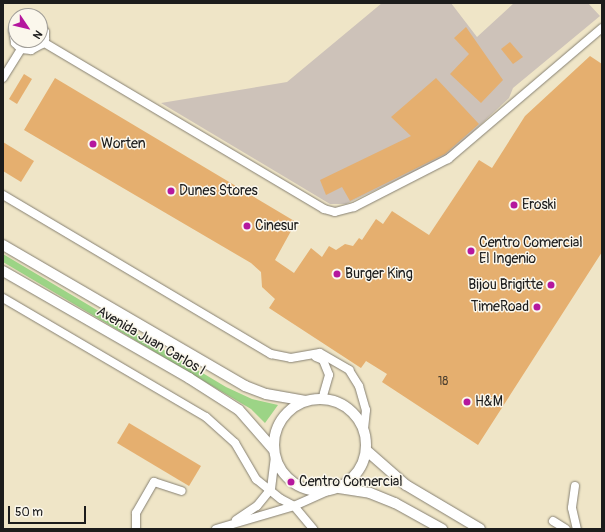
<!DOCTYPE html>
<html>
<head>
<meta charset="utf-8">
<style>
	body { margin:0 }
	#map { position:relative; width:605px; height:532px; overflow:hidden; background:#efe5c7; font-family:Pangolin,sans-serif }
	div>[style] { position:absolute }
	.industrial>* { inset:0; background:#cdc2b9 }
	.green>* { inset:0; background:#9cd486 }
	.building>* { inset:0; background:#e5af6f }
	.roads { filter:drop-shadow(0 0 1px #868072) drop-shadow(0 0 1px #868072) }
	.minor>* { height:8px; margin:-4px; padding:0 4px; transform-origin:4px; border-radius:4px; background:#fff }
	.tertiary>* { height:10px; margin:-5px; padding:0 5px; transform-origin:5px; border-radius:5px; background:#fff }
	.tertiary>.ring { margin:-5px; padding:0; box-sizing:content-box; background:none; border:10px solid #fff; border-radius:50% }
	.dots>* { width:11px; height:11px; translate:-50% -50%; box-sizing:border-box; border:2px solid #fbf7ec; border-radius:50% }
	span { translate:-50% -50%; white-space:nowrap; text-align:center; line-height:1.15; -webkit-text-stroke:3px #fbf7ec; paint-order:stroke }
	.number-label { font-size:12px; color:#4e4131 }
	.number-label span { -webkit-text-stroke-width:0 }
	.poi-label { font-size:14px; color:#1c1c1c }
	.left { translate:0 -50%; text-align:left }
	.right { translate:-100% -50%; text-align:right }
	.street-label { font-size:14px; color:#1c1c1c }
	.frame { position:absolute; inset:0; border:4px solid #1c1c1c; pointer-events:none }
	.north { position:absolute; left:8px; top:8px; width:40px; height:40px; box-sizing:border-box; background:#fbf7ec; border:1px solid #a29f99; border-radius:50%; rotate:125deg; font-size:11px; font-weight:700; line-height:16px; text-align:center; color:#1c1c1c }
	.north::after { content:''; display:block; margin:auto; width:14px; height:18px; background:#b5179e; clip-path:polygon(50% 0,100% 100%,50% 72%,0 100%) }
	.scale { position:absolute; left:8px; top:506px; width:78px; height:18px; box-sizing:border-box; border:2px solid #1c1c1c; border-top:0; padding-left:5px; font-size:12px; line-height:14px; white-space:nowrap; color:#1c1c1c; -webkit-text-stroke:3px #fbf7ec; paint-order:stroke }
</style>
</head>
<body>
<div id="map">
	<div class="industrial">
		<div style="clip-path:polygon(382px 3px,451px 3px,477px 37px,514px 3px,588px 3px,600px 16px,513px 88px,509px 98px,447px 156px,346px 204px,330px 204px,161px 103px,287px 82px)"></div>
	</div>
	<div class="green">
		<div style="clip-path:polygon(3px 254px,226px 387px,252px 399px,278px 405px,265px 423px,251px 409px,3px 262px)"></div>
	</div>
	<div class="building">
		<div style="clip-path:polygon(466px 27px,503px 80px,481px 103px,450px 74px,469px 54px,454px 38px)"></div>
		<div style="clip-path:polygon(510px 42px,523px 57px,513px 64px,501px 49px)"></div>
		<div style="clip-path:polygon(590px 56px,602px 64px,602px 252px,478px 445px,382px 382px,387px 374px,366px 361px,361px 368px,269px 308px,275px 299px,262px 287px,261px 272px,251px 263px,24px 130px,55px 78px,296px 222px,275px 260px,294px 273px,311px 248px,322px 257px,329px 246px,336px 250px,345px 244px,353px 246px,359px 238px,362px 240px,376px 219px,383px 224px,392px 211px,429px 235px,479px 160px,492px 168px,525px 116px)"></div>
		<div style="clip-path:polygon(24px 74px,32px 79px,17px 104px,9px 99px)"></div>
		<div style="clip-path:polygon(436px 78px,479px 124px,445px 154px,350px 201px,342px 187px,326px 195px,320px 180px,411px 136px,391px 117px)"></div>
		<div style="clip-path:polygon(3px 142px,34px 161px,21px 182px,3px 171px)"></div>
		<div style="clip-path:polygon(129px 423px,201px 466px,189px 486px,117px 443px)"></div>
	</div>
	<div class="roads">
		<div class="minor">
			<div style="left:16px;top:25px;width:6px;rotate:121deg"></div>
			<div style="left:13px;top:30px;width:13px;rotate:81deg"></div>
			<div style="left:15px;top:43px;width:8px;rotate:45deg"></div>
			<div style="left:21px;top:49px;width:10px;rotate:6deg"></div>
			<div style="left:31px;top:50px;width:13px;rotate:-29deg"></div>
			<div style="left:42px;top:44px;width:6px;rotate:-59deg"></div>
			<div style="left:45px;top:39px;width:7px;rotate:-90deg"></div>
			<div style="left:45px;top:32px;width:10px;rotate:-119deg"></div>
			<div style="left:43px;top:42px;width:327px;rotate:30.7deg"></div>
			<div style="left:324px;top:209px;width:11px;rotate:15deg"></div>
			<div style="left:335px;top:212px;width:20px;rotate:-15deg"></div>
			<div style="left:354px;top:207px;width:106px;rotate:-27.1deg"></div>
			<div style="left:448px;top:159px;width:202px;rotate:-40.4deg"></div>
			<div style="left:3px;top:78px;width:34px;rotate:-58deg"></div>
			<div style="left:3px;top:195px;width:312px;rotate:30.7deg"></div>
			<div style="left:271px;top:354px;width:20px;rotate:11deg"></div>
			<div style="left:291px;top:358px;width:29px;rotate:-10deg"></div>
			<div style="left:320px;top:353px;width:34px;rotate:30deg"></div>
			<div style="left:349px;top:370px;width:19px;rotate:58deg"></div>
			<div style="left:359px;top:386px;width:25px;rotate:74deg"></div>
			<div style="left:366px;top:410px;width:19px;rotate:96deg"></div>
			<div style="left:3px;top:298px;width:235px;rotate:30.4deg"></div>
			<div style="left:206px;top:417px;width:39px;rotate:42deg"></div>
			<div style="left:235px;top:443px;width:42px;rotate:59.7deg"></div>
			<div style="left:256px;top:479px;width:32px;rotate:39deg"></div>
			<div style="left:281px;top:499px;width:15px;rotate:28deg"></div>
			<div style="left:294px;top:506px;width:36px;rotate:-24deg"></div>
			<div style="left:316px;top:357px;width:8px;rotate:23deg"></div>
			<div style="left:323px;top:360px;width:16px;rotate:68deg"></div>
			<div style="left:329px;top:375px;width:19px;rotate:106deg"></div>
			<div style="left:575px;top:486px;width:22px;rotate:98deg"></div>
			<div style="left:572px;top:508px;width:22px;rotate:77deg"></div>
			<div style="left:236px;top:520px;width:25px;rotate:-34deg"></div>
			<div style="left:257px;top:506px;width:22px;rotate:-51deg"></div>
			<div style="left:271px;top:489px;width:33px;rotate:-83deg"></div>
			<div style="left:553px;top:521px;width:15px;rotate:32deg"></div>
			<div style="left:136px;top:529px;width:16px;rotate:-90deg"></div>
			<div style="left:136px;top:513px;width:36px;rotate:-60deg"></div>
			<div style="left:154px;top:482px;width:29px;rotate:18deg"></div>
			<div style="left:216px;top:529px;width:81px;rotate:-16.4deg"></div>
			<div style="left:294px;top:506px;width:30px;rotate:50deg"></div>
		</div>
		<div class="tertiary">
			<div style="left:3px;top:245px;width:280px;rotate:30.2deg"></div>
			<div style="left:245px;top:386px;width:22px;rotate:21deg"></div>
			<div style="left:266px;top:394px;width:40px;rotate:10deg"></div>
			<div style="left:3px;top:271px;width:215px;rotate:29.9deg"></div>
			<div style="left:189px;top:378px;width:59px;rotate:32.6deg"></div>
			<div style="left:239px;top:410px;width:53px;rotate:48.8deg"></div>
			<div class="ring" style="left:274px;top:399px;width:82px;height:82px"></div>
			<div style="left:366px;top:450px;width:53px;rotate:41.2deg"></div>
			<div style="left:406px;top:485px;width:86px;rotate:30.7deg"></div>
			<div style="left:339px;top:488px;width:31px;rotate:9deg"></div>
			<div style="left:370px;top:493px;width:27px;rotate:22deg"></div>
			<div style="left:395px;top:503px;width:54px;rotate:29deg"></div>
		</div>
	</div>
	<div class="dots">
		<div style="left:93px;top:144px;background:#b5179e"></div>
		<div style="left:171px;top:191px;background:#b5179e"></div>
		<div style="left:514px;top:205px;background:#b5179e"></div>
		<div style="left:247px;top:226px;background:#b5179e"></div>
		<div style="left:471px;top:251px;background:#b5179e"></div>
		<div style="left:337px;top:274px;background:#b5179e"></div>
		<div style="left:551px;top:285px;background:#b5179e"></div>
		<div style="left:537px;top:307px;background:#b5179e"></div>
		<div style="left:467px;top:402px;background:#b5179e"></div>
		<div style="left:291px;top:482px;background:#b5179e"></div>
	</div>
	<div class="number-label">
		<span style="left:443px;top:382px">18</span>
	</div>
	<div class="poi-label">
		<span class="left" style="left:101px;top:144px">Worten</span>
		<span class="left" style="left:179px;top:191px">Dunes Stores</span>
		<span class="left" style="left:522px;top:205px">Eroski</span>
		<span class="left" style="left:255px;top:226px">Cinesur</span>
		<span class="left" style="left:479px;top:251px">Centro Comercial<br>El Ingenio</span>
		<span class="left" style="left:345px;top:274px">Burger King</span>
		<span class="right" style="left:543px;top:285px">Bijou Brigitte</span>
		<span class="right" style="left:529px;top:307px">TimeRoad</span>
		<span class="left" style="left:475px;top:402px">H&amp;M</span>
		<span class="left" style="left:299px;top:482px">Centro Comercial</span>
	</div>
	<div class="street-label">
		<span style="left:151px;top:341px;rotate:30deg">Avenida Juan Carlos I</span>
	</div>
	<div class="frame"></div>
	<div class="north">N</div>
	<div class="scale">50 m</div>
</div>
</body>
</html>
